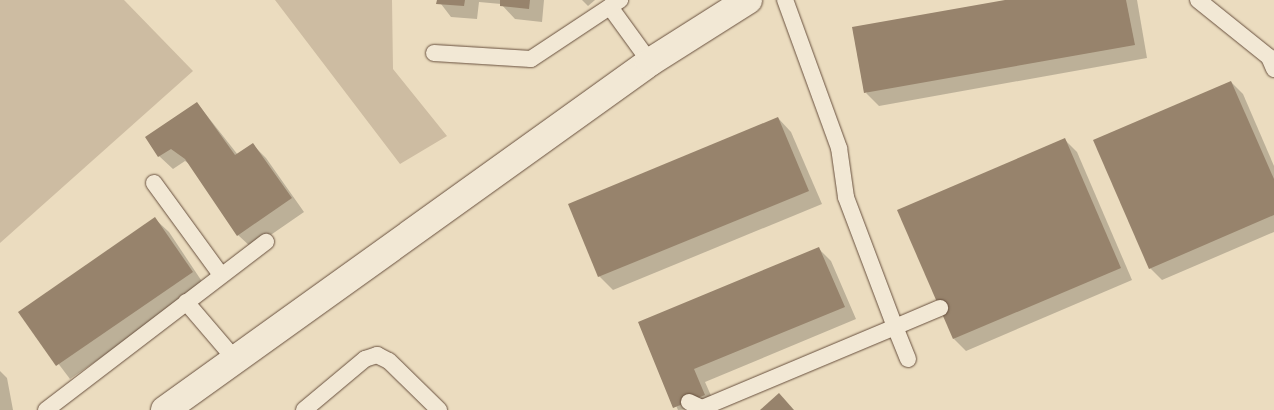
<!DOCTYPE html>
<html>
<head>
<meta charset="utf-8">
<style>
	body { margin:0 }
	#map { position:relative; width:1274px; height:410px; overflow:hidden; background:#ebdcbf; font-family:"IM FELL DW Pica",serif }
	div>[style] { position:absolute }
	.green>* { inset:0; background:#cdbca2 }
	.shadow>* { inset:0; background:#0003 }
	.building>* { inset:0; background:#97836c }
	.roads { filter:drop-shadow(0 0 1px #68503e) drop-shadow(0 0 1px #68503e) }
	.lane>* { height:16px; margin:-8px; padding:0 8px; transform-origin:8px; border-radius:8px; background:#f2e8d5 }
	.secondary>* { height:28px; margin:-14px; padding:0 14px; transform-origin:14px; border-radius:14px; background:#f2e8d5 }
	span { translate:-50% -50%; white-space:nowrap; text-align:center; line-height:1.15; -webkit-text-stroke:4px #f2e8d5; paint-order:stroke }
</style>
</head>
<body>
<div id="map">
	<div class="green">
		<div style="clip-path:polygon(0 0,124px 0,193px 71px,0 243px)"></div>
		<div style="clip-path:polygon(275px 0,392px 0,393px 69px,447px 136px,400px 164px)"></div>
	</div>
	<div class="shadow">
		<div style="clip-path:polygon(438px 0,544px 0,542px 22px,515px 19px,501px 4px,479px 2px,477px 19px,451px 17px)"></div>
		<div style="clip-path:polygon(582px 0,595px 0,588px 6px)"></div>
		<div style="clip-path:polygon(1012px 0,1137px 0,1147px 58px,879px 106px,866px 93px)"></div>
		<div style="clip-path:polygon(1231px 82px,1243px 94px,1274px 166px,1274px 232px,1162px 280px,1150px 268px)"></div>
		<div style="clip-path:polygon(197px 103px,238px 155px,253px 145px,266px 158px,304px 212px,252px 248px,238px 235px,191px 165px,185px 161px,173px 169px,159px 156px)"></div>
		<div style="clip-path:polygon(778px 118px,791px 132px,822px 204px,613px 290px,599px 276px,569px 205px)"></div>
		<div style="clip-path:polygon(1065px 140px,1077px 152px,1132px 280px,966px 351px,954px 339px)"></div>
		<div style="clip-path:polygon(155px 219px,169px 232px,205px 286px,70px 379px,20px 313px)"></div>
		<div style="clip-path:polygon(819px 249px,831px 261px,856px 319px,705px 382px,716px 407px,678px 410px,639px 323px)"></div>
		<div style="clip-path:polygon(0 371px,7px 378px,13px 410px,0 410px)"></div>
	</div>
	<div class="building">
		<div style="clip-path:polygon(437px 0,465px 0,464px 6px,436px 4px)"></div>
		<div style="clip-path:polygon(500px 0,530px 0,529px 9px,500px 6px)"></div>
		<div style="clip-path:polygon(1005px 0,1126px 0,1135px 45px,864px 93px,852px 27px)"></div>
		<div style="clip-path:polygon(1231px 81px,1274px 179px,1274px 215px,1149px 269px,1093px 140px)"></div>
		<div style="clip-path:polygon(197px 102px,235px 155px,253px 143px,292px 198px,237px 236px,185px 159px,171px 149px,158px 157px,145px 137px)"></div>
		<div style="clip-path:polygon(778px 117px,809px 191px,598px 277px,568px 204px)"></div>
		<div style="clip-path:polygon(1065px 138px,1121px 268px,953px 339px,897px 210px)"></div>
		<div style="clip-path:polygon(155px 217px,193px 272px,56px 366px,18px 312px)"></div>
		<div style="clip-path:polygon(819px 247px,845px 307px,694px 369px,705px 395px,673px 408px,638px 322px)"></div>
		<div style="clip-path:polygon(779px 393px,794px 410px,760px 410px)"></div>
	</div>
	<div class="roads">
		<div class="lane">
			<div style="left:1198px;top:0;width:91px;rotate:38.8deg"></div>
			<div style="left:1269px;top:57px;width:13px;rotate:67deg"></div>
			<div style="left:610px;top:7px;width:68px;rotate:54deg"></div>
			<div style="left:434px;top:53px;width:97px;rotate:3.5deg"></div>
			<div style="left:531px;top:59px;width:107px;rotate:-33.5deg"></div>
			<div style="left:154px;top:183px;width:114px;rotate:53.9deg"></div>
			<div style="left:186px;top:302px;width:74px;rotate:49.4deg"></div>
			<div style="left:908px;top:359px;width:35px;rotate:-112deg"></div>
			<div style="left:895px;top:327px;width:49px;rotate:-22.9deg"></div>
			<div style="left:689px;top:402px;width:14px;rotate:25deg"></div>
			<div style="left:702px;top:408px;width:209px;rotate:-22.8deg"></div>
			<div style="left:895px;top:327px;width:139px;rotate:-110.7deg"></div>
			<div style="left:846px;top:197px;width:49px;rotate:-98.1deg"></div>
			<div style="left:839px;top:148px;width:158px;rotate:-110deg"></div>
			<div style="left:46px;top:410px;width:277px;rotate:-37.4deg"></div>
			<div style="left:304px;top:410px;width:80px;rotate:-39.9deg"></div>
			<div style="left:365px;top:359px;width:13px;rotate:-18deg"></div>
			<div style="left:377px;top:355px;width:13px;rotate:27deg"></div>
			<div style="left:389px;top:361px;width:70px;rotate:44.4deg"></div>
		</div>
		<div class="secondary">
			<div style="left:165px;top:410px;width:597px;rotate:-35.66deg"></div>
			<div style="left:650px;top:62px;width:116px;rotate:-32.3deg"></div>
		</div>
	</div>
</div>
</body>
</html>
